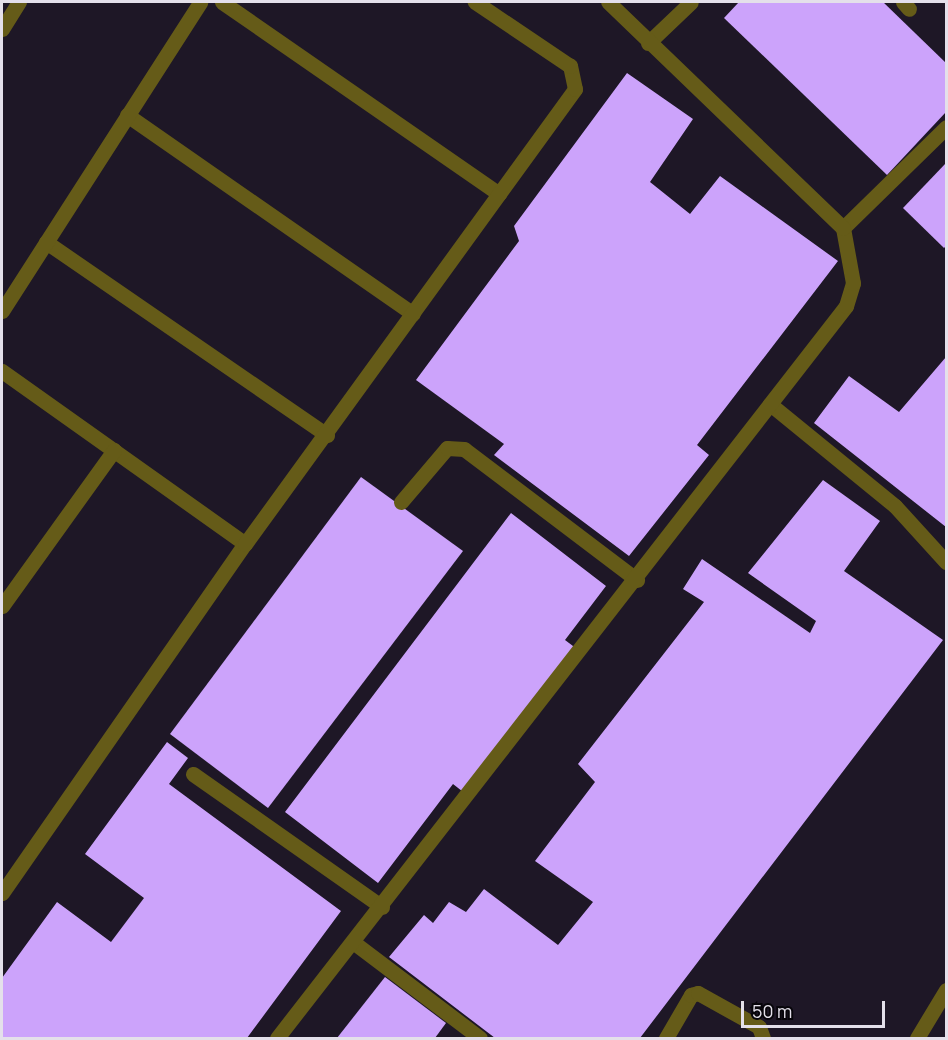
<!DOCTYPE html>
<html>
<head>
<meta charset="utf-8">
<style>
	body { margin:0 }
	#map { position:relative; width:948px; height:1040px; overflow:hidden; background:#1e1726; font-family:Manrope,sans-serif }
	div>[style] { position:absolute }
	.building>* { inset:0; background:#cca3fb }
	.minor>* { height:15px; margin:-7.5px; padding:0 7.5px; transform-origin:7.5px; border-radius:7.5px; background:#655b18 }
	span { translate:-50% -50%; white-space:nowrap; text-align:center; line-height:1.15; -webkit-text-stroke:6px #07050a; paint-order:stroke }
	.frame { position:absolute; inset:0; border:3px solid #e4e0ea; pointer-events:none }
	.scale { position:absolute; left:741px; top:1001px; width:144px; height:27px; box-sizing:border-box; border:3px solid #e4e0ea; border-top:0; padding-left:8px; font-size:18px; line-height:21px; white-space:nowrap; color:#e4e0ea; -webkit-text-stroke:4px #07050a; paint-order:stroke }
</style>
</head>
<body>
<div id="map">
	<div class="building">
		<div style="clip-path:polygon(739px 2px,883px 2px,946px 63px,946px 112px,887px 175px,724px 18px)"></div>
		<div style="clip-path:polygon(627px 73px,693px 119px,650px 182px,690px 214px,720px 176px,838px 261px,697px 445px,709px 455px,629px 556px,494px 455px,504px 444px,416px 380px,519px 241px,514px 226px)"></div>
		<div style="clip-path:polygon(946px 163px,946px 246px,944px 248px,903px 208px)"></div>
		<div style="clip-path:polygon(946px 357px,946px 527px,814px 423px,849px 376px,899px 412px)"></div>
		<div style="clip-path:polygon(361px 477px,463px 551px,268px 808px,170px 734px)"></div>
		<div style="clip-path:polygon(823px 480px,880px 521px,844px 571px,943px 640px,640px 1038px,495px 1038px,389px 957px,424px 915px,433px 923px,449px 902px,466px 912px,484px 889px,558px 945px,593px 902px,535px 861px,595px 782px,578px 764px,704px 602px,683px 589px,702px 559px,810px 633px,816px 621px,748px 573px)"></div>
		<div style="clip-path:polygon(511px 513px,606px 586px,565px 640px,577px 649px,467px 795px,453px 784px,378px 883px,285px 812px)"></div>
		<div style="clip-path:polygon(167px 742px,188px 758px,169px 784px,341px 911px,247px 1038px,2px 1038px,2px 978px,57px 902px,111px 942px,144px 898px,85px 854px)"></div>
		<div style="clip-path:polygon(385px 977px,446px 1023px,435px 1038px,337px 1038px)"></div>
	</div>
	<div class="minor">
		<div style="left:222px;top:2px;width:337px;rotate:34.7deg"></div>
		<div style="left:903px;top:2px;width:9px;rotate:49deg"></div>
		<div style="left:2px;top:29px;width:32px;rotate:-58deg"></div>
		<div style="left:648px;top:43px;width:59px;rotate:-43.6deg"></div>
		<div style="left:127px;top:115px;width:348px;rotate:34.8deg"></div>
		<div style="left:843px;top:228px;width:144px;rotate:-44.4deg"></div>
		<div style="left:46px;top:242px;width:341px;rotate:34.5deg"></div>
		<div style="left:2px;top:311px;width:367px;rotate:-57.3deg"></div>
		<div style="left:2px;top:371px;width:298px;rotate:35.4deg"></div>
		<div style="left:770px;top:404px;width:161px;rotate:39.2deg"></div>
		<div style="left:895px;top:506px;width:76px;rotate:47.7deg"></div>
		<div style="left:401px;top:502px;width:71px;rotate:-49.6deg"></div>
		<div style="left:447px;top:448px;width:17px;rotate:3deg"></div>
		<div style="left:464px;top:449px;width:217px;rotate:37.1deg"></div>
		<div style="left:2px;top:606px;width:192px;rotate:-54.3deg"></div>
		<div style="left:193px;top:774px;width:231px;rotate:35.1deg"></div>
		<div style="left:2px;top:893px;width:425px;rotate:-55.2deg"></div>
		<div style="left:245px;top:544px;width:562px;rotate:-54.05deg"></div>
		<div style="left:575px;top:89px;width:24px;rotate:-102deg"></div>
		<div style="left:570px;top:66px;width:115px;rotate:-146deg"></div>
		<div style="left:353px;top:942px;width:159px;rotate:37.1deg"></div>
		<div style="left:277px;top:1038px;width:927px;rotate:-52.14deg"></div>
		<div style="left:846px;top:306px;width:24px;rotate:-73deg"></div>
		<div style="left:853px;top:283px;width:56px;rotate:-100.3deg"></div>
		<div style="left:843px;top:228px;width:326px;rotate:-136.1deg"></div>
		<div style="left:666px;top:1038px;width:50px;rotate:-59.8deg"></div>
		<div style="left:691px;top:995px;width:7px;rotate:-16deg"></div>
		<div style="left:698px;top:993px;width:70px;rotate:29.1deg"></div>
		<div style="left:759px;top:1027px;width:12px;rotate:70deg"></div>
		<div style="left:917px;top:1038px;width:56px;rotate:-58.9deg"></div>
	</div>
	<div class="frame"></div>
	<div class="scale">50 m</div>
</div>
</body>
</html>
